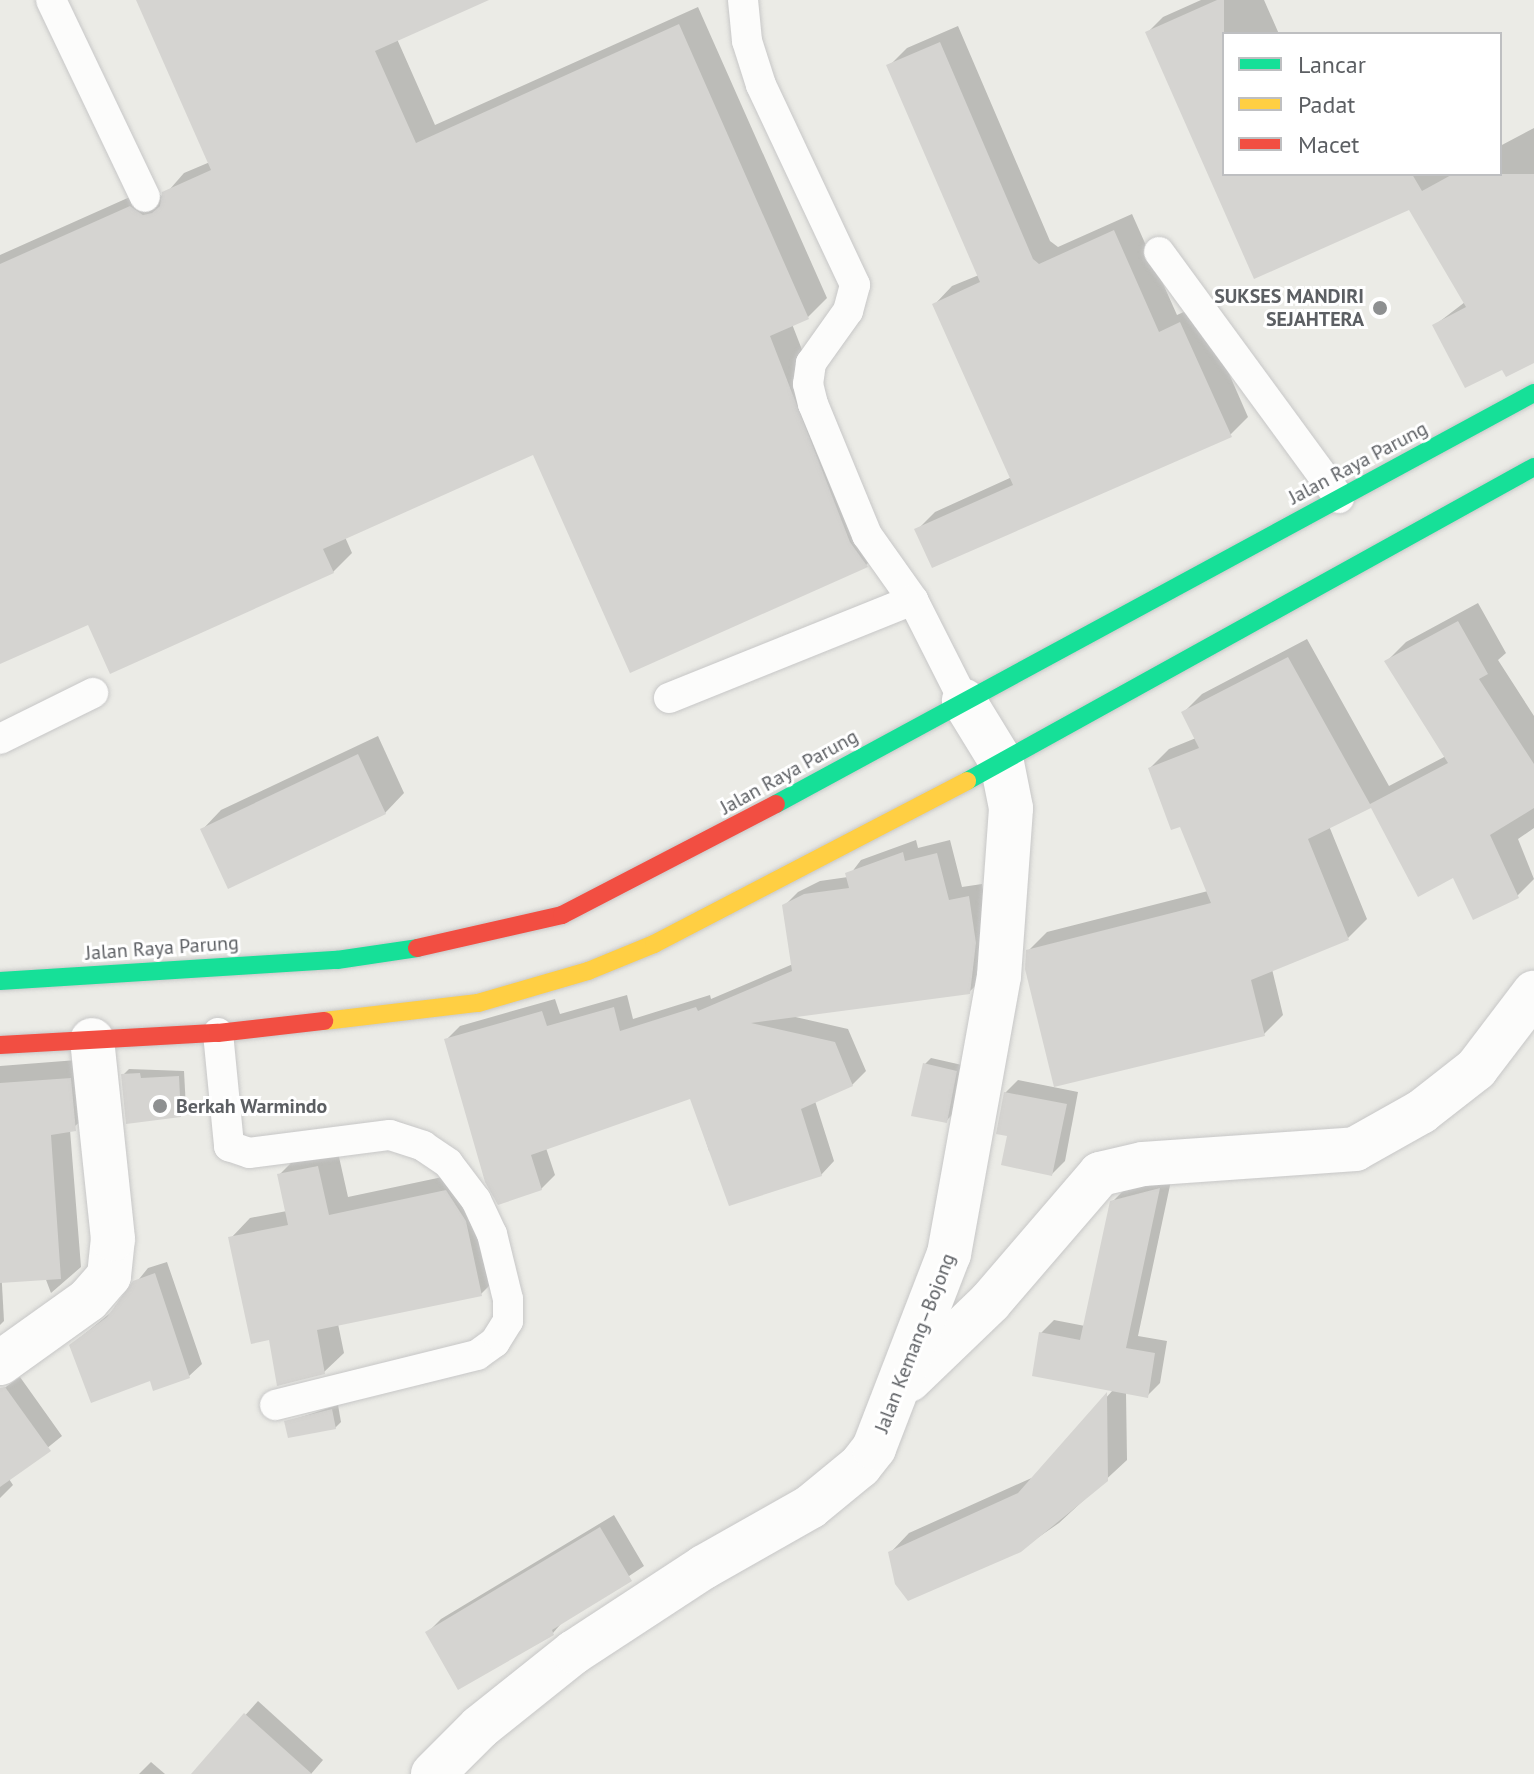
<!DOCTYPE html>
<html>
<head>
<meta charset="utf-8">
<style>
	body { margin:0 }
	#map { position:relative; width:1534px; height:1774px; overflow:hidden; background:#ebebe6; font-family:"PT Sans",sans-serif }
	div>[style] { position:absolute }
	.shadow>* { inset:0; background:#0003 }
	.building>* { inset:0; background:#d5d4d1 }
	.roads { filter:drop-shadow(0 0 2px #c7c7c7) drop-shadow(0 0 2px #c7c7c7) }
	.lane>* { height:30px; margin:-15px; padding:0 15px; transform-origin:15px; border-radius:15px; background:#fcfcfb }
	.street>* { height:44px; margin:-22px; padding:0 22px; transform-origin:22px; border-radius:22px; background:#fcfcfb }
	.fast>* { height:18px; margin:-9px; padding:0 9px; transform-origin:9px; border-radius:9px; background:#16e098 }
	.slow>* { height:18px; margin:-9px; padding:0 9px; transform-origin:9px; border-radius:9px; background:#ffcf43 }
	.jam>* { height:18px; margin:-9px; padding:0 9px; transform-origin:9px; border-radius:9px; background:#f24e42 }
	.dots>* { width:22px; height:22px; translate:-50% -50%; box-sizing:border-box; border:4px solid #fff; border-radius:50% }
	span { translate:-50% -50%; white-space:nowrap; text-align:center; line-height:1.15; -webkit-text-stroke:6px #fff; paint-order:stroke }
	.poi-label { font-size:20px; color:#5c5f63; font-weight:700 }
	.right { translate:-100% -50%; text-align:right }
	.left { translate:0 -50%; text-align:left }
	.street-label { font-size:20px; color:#5c5f63 }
	.legend { position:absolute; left:1222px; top:32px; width:280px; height:144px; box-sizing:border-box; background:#fff; border:2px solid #bebfc1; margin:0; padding:10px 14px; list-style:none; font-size:24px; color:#5c5f63 }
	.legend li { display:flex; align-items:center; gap:16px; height:40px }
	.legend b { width:40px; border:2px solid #bebfc1 }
</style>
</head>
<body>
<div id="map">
	<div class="shadow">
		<div style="clip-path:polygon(138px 0,484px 0,397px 39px,435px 125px,698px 7px,827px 298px,808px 317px,792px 324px,869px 522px,886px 546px,866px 565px,534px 453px,345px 537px,352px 553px,333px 572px,89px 622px,0 662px,0 255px,150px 188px,163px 197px,184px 173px,210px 162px)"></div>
		<div style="clip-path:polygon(1201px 0,1264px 0,1279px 34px,1224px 34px,1224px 174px,1500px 174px,1500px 146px,1534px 128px,1534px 357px,1435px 325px,1465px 302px,1410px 207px,1255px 276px,1147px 33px,1163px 17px)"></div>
		<div style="clip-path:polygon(958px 26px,1050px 241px,1058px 247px,1132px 214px,1177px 315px,1199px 305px,1248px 417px,1230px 435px,917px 530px,935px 512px,1012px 477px,935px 304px,952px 286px,979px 275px,889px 66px,907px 48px)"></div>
		<div style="clip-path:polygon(1478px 603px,1506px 653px,1498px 660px,1534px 716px,1534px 828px,1518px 839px,1534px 879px,1517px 896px,1454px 875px,1372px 805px,1329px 826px,1367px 919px,1348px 938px,1272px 969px,1283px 1015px,1264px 1034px,1028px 951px,1047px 932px,1208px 891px,1181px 824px,1150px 768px,1169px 749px,1196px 738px,1183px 713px,1202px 694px,1307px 639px,1389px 786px,1446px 756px,1387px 661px,1406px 642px)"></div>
		<div style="clip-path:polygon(378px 736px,404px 793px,385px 813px,202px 830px,221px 810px)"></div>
		<div style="clip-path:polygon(916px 840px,918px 848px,950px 840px,962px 887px,982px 884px,989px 928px,983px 979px,969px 992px,791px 1016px,848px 1029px,866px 1071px,852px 1085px,815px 1101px,834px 1161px,821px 1175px,709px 1151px,692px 1096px,546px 1148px,555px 1175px,541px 1189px,446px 1040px,460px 1026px,555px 999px,560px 1014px,627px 995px,633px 1019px,710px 995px,711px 999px,793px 964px,784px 906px,798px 892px,820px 881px,848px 877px,861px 860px)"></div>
		<div style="clip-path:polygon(931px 1058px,962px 1065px,952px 1115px,946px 1121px,925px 1064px)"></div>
		<div style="clip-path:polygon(90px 1059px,95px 1110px,70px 1130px,81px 1267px,51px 1293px,0 1158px,0 1066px)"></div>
		<div style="clip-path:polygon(129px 1069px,184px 1071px,186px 1109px,180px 1115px,123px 1075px)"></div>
		<div style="clip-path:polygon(1018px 1080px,1078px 1092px,1065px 1161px,1052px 1174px,1005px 1093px)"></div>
		<div style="clip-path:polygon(337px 1148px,348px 1197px,466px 1172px,500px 1275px,481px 1294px,338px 1324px,344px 1353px,324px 1372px,270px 1338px,231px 1238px,250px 1218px,287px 1211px,279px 1175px,299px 1155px)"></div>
		<div style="clip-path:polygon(1172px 1176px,1138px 1336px,1167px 1341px,1160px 1383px,1147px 1396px,1126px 1392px,1127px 1460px,1059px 1523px,1020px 1550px,890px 1553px,909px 1533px,1036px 1476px,1113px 1390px,1041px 1333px,1054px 1320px,1085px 1326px,1112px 1202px,1125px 1189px)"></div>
		<div style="clip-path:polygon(0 1249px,4px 1321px,0 1325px)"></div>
		<div style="clip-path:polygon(167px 1262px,202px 1364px,189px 1376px,151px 1378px,71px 1345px,114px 1310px,148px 1268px)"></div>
		<div style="clip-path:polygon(20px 1377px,62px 1436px,9px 1479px,13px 1485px,0 1498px,0 1391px)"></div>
		<div style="clip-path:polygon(338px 1405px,341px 1422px,335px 1428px,286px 1422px)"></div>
		<div style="clip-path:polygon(614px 1515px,644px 1566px,565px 1619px,553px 1633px,428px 1632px,441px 1619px)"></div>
		<div style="clip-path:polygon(258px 1701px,323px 1760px,311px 1774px,250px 1774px,218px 1746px)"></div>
		<div style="clip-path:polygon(151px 1762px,165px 1774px,139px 1774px)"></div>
	</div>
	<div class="building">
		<div style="clip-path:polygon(136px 0,489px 0,375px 51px,416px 143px,679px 24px,809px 319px,770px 336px,850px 542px,868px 567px,630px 673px,533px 455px,323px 549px,334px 573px,110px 674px,88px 625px,0 664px,0 264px,130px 206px,143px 215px,152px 213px,160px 206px,162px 192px,211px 170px)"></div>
		<div style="clip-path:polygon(1217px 0,1224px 0,1224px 174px,1412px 174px,1422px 191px,1453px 174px,1534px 174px,1534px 363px,1506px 377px,1502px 370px,1465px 388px,1432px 325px,1466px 307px,1409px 210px,1254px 279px,1145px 32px)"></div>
		<div style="clip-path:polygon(940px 42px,1033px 259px,1039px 264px,1114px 230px,1159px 332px,1180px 322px,1232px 437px,932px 568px,914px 529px,1013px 485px,932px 304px,980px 282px,886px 65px)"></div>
		<div style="clip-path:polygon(1458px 621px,1488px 674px,1479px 679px,1534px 764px,1534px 808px,1490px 835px,1519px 898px,1473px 920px,1453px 878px,1418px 897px,1371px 808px,1308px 839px,1349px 940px,1251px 980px,1265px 1036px,1054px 1087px,1025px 969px,1026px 950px,1211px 903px,1180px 827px,1171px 830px,1148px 768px,1199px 748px,1181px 712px,1288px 657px,1370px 804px,1448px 763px,1384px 661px)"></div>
		<div style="clip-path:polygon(358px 754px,386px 814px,228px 889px,200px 829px)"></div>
		<div style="clip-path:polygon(903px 852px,905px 861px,937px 853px,949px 900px,969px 896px,976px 943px,970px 994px,751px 1023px,835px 1042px,853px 1086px,801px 1109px,822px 1176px,729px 1206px,690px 1099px,531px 1155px,542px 1190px,498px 1205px,485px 1182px,444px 1039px,542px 1011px,547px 1026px,614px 1007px,620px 1031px,696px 1007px,698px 1011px,792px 971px,782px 905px,804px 894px,849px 888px,845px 873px)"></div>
		<div style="clip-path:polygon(923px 1063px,957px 1071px,947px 1123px,911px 1116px)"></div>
		<div style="clip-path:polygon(140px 1073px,141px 1078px,179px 1076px,181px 1117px,126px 1124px,121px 1074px)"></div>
		<div style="clip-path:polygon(71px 1078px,76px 1131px,51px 1135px,61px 1279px,0 1283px,0 1083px)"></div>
		<div style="clip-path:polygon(1004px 1092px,1067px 1104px,1052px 1176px,1001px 1165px,1007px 1136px,996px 1134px)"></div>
		<div style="clip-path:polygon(318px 1166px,329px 1215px,446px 1190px,466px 1221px,482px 1296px,317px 1330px,325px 1374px,277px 1386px,269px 1340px,251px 1344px,228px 1237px,288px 1225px,277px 1174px)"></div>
		<div style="clip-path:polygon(1160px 1188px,1126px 1348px,1155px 1353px,1148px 1398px,1032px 1376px,1039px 1332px,1080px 1340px,1110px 1201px)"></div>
		<div style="clip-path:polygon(155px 1273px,190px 1378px,153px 1391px,150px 1381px,91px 1403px,69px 1345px,107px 1317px,133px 1281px)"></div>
		<div style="clip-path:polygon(5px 1387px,51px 1451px,0 1487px,0 1388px)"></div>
		<div style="clip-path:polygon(1107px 1392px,1108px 1481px,1021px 1552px,908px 1601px,895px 1584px,888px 1552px,1018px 1493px)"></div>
		<div style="clip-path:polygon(332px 1409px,336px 1429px,288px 1438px,284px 1421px)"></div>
		<div style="clip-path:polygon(600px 1527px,632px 1581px,552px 1630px,554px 1635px,458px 1690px,425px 1632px)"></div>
		<div style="clip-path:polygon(244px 1713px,312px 1774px,191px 1774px)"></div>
	</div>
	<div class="roads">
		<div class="lane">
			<div style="left:51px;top:0;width:218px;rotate:64.5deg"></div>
			<div style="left:743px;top:0;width:41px;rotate:84.4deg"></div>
			<div style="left:747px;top:41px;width:46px;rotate:72.3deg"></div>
			<div style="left:761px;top:85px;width:221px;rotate:64.8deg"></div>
			<div style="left:855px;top:285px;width:27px;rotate:105deg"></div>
			<div style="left:848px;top:311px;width:64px;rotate:125.4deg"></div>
			<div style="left:811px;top:363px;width:21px;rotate:98deg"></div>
			<div style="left:808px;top:384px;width:21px;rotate:76deg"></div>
			<div style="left:813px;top:404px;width:142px;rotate:67.6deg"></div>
			<div style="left:867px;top:535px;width:80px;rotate:54.7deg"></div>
			<div style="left:913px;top:600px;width:113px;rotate:63.2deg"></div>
			<div style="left:1159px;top:252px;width:305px;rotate:53.8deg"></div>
			<div style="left:669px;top:698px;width:263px;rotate:-21.9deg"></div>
			<div style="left:0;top:739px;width:104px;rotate:-26.3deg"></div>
			<div style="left:218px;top:1033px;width:114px;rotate:84.4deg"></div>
			<div style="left:229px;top:1146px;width:21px;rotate:19deg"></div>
			<div style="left:249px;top:1153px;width:142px;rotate:-7.3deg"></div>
			<div style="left:390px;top:1135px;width:35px;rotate:18deg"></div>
			<div style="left:423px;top:1146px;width:30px;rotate:34deg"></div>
			<div style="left:448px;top:1163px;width:46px;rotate:52.9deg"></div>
			<div style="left:476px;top:1200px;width:38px;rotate:65deg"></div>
			<div style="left:492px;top:1234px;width:67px;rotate:76.2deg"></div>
			<div style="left:508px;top:1299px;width:22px;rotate:90deg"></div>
			<div style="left:508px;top:1321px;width:25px;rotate:122deg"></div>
			<div style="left:495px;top:1342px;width:22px;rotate:144deg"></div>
			<div style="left:477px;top:1355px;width:208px;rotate:166.1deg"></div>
		</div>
		<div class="street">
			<div style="left:0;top:1363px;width:108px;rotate:-35.6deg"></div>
			<div style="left:88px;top:1300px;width:32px;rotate:-49deg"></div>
			<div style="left:109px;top:1276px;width:37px;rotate:-84deg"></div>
			<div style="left:113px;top:1239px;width:200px;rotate:-96deg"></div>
			<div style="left:909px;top:1380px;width:112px;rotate:-43.9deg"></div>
			<div style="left:990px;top:1302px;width:169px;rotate:-49.3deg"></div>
			<div style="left:1100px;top:1174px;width:44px;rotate:-13.1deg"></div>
			<div style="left:1143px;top:1164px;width:213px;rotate:-4deg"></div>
			<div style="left:1355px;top:1149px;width:76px;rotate:-29.3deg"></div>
			<div style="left:1421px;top:1112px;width:70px;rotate:-38deg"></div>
			<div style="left:1476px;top:1069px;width:96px;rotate:-52.7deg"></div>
			<div style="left:433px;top:1774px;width:66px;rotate:-45deg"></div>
			<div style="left:480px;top:1727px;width:120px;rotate:-38.6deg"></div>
			<div style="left:574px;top:1652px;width:155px;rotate:-33.2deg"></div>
			<div style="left:704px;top:1567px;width:122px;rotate:-29.5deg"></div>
			<div style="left:810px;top:1507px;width:65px;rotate:-39.4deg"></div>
			<div style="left:860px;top:1466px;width:23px;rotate:-52deg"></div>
			<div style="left:874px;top:1448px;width:208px;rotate:-68.9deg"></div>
			<div style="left:949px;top:1254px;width:282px;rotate:-79.8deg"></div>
			<div style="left:999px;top:976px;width:168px;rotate:-85.9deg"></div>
			<div style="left:1011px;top:808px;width:46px;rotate:-101.3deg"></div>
			<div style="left:1002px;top:763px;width:73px;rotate:-121.5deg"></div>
		</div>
		<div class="fast">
			<div style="left:967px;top:781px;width:648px;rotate:-28.98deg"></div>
			<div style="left:776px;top:804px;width:862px;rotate:-28.47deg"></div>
			<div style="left:0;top:981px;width:338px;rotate:-3.6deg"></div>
			<div style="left:337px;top:960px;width:81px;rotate:-8.5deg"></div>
		</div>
		<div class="slow">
			<div style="left:324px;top:1021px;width:155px;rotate:-6.7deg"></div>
			<div style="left:478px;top:1003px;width:115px;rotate:-16.2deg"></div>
			<div style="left:588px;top:971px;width:71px;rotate:-22.2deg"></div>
			<div style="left:654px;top:944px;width:353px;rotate:-27.5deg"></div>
		</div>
		<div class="jam">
			<div style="left:417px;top:948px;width:149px;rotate:-12.8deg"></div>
			<div style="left:562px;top:915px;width:241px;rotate:-27.4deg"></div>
			<div style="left:0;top:1045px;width:218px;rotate:-3.2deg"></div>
			<div style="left:218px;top:1033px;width:107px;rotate:-6.5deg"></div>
		</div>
	</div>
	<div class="dots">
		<div style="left:1380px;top:308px;background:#8e9091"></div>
		<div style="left:160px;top:1106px;background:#8e9091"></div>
	</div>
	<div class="poi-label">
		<span class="right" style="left:1364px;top:308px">SUKSES MANDIRI<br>SEJAHTERA</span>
		<span class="left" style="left:176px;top:1106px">Berkah Warmindo</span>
	</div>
	<div class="street-label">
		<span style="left:1358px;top:463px;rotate:-28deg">Jalan Raya Parung</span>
		<span style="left:789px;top:772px;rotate:-29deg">Jalan Raya Parung</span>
		<span style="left:162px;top:948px;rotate:-4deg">Jalan Raya Parung</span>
		<span style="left:915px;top:1343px;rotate:-69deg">Jalan Kemang–Bojong</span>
	</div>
	<ul class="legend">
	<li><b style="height:10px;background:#16e098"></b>Lancar</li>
	<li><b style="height:10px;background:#ffcf43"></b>Padat</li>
	<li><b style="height:10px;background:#f24e42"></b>Macet</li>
	</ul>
</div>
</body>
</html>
